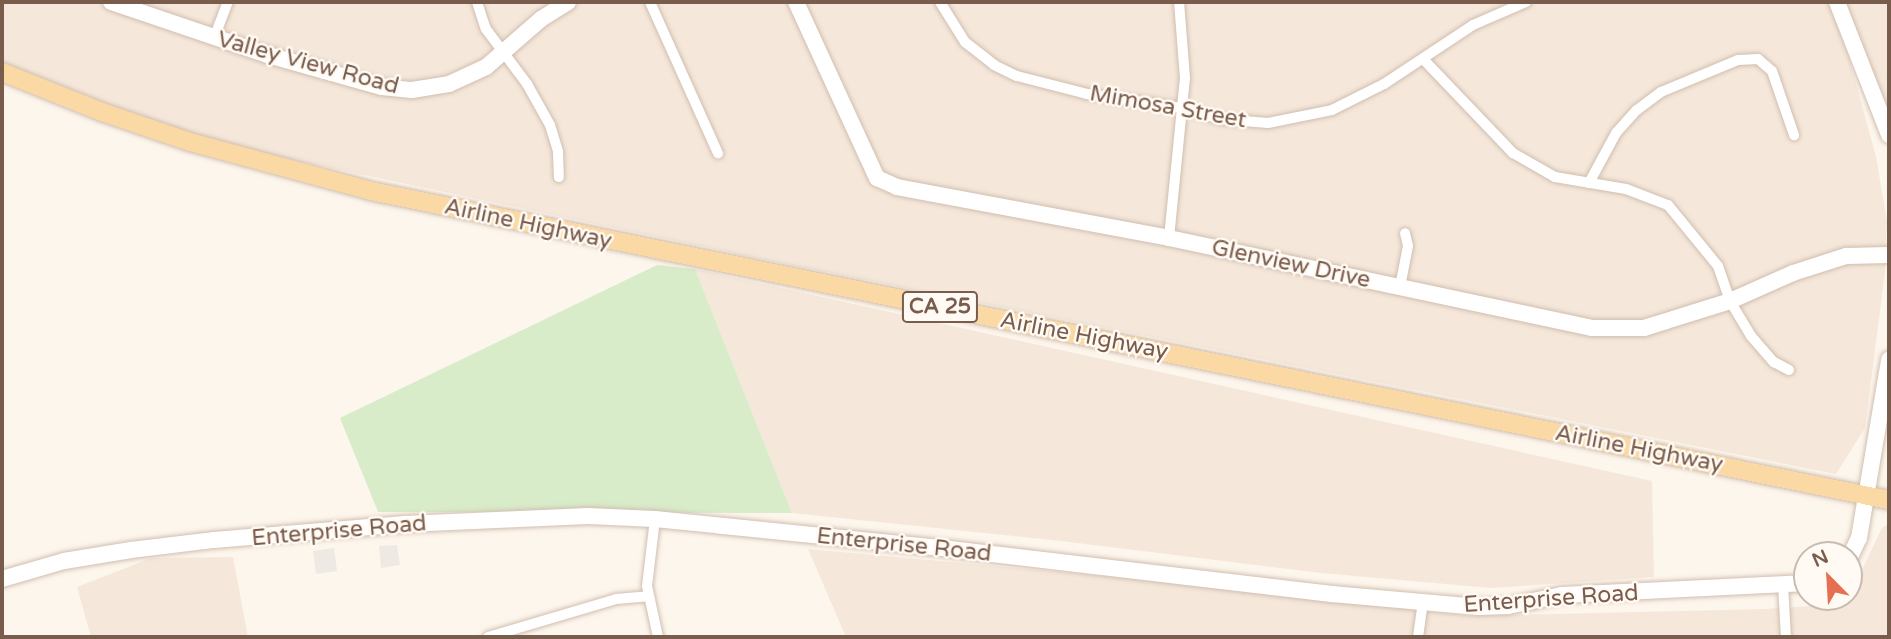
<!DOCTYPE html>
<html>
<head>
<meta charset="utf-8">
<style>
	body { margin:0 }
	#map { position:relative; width:1891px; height:639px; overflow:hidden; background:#fdf6ec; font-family:"Varela Round",sans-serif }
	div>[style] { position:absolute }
	.residential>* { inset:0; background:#f5e8da }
	.industrial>* { inset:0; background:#efe9e4 }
	.green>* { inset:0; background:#d8ecc9 }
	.roads { filter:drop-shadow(0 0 2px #d1beb0) drop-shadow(0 0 2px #d1beb0) }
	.street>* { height:10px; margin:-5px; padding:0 5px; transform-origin:5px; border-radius:5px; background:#fff }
	.secondary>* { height:16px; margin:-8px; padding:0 8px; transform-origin:8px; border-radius:8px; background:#fff }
	.primary>* { height:18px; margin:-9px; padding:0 9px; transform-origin:9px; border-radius:9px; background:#fbd9a5 }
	span { translate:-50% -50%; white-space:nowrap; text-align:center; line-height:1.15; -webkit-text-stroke:5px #fffaf3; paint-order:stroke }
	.shield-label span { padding:2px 5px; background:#fffaf3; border:2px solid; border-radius:5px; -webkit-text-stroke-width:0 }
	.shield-label { font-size:21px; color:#7a5c4d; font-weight:700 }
	.street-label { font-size:23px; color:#7a5c4d }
	.frame { position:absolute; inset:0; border:4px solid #7a5c4d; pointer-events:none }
	.north { position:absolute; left:1793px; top:541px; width:70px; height:70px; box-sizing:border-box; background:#fffaf3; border:2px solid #cabbb1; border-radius:50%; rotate:336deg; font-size:19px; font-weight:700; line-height:28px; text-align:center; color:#7a5c4d }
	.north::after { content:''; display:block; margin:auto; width:24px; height:32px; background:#e76f51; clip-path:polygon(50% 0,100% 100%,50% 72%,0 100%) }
</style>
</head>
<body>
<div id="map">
	<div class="residential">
		<div style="clip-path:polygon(2px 2px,1834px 2px,1876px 157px,1887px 221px,1885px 272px,1865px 428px,1836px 474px,757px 258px,289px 159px,125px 117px,2px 64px)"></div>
		<div style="clip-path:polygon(1837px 2px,1889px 2px,1889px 122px)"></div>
		<div style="clip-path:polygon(695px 269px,1652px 481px,1654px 577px,1491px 588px,1321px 573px,1061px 541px,792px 513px)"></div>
		<div style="clip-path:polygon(1889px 523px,1889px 637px,846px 637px,808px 549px,1201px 585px,1467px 616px,1765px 609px,1811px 606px,1828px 597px,1849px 597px,1849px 586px,1855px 584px,1882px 528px)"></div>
		<div style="clip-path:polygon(233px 557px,248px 637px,91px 637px,77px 587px,151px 558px)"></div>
	</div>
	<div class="industrial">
		<div style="clip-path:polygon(397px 545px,400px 565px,381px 568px,379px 546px)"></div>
		<div style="clip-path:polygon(334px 548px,337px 571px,316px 574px,313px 551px)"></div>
	</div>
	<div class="green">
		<div style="clip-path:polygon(657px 265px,695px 269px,792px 513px,378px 512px,340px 418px)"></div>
	</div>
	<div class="roads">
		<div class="street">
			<div style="left:477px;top:2px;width:28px;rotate:72deg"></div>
			<div style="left:486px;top:29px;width:69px;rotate:53.3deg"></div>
			<div style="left:527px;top:84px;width:47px;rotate:60.7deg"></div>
			<div style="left:550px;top:125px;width:28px;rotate:73deg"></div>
			<div style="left:558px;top:152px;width:25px;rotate:88deg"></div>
			<div style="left:650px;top:2px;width:166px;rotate:65.8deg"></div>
			<div style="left:940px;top:2px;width:47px;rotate:58deg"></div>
			<div style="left:965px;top:42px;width:37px;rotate:38deg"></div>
			<div style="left:994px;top:65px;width:25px;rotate:26deg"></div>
			<div style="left:1017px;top:76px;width:72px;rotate:14.4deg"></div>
			<div style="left:1087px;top:94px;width:96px;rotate:8.4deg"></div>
			<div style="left:1182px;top:108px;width:40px;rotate:16deg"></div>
			<div style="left:1220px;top:119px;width:48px;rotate:4.8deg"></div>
			<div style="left:1268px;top:123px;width:65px;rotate:-11.5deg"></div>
			<div style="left:1332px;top:110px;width:58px;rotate:-26.6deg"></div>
			<div style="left:1384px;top:84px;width:107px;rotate:-33.5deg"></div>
			<div style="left:1473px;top:25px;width:58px;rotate:-23.5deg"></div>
			<div style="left:214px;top:38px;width:39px;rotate:-69deg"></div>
			<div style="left:1424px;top:60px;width:129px;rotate:46.3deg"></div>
			<div style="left:1513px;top:153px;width:48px;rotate:29.7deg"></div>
			<div style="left:1555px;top:177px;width:72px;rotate:9.6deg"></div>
			<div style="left:1626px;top:189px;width:45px;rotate:20.9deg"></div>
			<div style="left:1668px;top:205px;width:79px;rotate:50.7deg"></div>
			<div style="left:1718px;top:266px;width:37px;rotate:71deg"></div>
			<div style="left:1730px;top:301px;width:41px;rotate:59deg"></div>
			<div style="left:1751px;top:336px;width:35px;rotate:49deg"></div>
			<div style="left:1774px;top:362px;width:17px;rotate:28deg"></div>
			<div style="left:1589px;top:183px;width:57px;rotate:-61.6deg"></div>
			<div style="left:1616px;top:133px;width:31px;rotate:-48deg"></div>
			<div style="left:1637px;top:110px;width:30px;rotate:-37deg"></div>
			<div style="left:1661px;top:92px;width:83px;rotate:-22.6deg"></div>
			<div style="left:1738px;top:60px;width:20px;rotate:-3deg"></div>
			<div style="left:1758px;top:59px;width:18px;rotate:41deg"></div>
			<div style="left:1772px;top:71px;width:68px;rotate:71deg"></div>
			<div style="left:1169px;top:238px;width:161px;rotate:-84.3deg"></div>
			<div style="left:1185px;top:78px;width:76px;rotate:-94.5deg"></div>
			<div style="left:1400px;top:287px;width:42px;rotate:-79deg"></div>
			<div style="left:1408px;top:246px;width:13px;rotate:-103deg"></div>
			<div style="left:655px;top:519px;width:67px;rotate:96.8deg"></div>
			<div style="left:647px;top:586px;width:52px;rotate:77.8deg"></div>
			<div style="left:1783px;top:584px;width:53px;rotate:86.8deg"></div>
			<div style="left:488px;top:637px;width:134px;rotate:-16.5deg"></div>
			<div style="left:616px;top:599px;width:32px;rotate:-5deg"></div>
			<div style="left:1418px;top:637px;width:34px;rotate:-82deg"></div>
		</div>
		<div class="secondary">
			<div style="left:111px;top:2px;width:166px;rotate:18.7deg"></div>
			<div style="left:268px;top:55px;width:118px;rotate:15.7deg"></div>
			<div style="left:382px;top:87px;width:30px;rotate:6deg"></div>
			<div style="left:412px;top:90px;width:37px;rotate:-9deg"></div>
			<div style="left:449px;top:84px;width:41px;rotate:-24.7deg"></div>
			<div style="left:486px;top:67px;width:73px;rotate:-41.1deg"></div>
			<div style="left:541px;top:19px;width:32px;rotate:-32deg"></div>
			<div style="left:796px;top:2px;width:194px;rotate:65.3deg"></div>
			<div style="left:877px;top:178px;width:22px;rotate:24deg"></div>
			<div style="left:897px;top:187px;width:277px;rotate:10.6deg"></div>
			<div style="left:1169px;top:238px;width:432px;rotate:12deg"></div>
			<div style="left:1592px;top:328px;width:52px"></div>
			<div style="left:1644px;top:328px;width:90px;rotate:-17.4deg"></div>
			<div style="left:1730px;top:301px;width:69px;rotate:-24deg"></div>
			<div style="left:1793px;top:273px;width:56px;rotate:-17.8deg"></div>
			<div style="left:1846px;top:256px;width:43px;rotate:-1.3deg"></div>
			<div style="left:1837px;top:2px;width:143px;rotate:68.6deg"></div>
			<div style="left:1849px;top:559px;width:23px;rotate:-65deg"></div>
			<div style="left:1859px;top:538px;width:181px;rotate:-80.4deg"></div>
			<div style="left:2px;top:579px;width:65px;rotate:-16.2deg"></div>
			<div style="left:64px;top:561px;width:68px;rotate:-9.3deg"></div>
			<div style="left:131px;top:550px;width:84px;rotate:-6.9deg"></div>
			<div style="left:214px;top:540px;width:192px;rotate:-4.8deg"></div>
			<div style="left:405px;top:524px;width:183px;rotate:-2.5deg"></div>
			<div style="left:588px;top:516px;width:67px;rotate:2.6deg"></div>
			<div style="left:655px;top:519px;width:296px;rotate:5.8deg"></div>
			<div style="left:949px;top:549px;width:386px;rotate:6.7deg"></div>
			<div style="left:1332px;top:594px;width:147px;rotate:5.1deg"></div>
			<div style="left:1478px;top:607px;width:30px;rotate:-2deg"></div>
			<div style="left:1508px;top:606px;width:55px;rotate:-11.5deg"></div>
			<div style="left:1562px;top:595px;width:245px;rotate:-2.8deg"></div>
		</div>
		<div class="primary">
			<div style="left:2px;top:72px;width:108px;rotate:21.8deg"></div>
			<div style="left:102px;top:112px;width:93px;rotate:18.8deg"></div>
			<div style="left:190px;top:142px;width:188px;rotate:15.1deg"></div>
			<div style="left:371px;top:191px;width:1549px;rotate:11.51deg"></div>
		</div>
	</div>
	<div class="shield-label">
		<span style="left:940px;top:307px">CA 25</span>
	</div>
	<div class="street-label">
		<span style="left:308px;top:63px;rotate:15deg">Valley View Road</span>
		<span style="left:1168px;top:107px;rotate:10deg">Mimosa Street</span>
		<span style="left:528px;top:224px;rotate:12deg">Airline Highway</span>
		<span style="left:1291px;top:264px;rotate:12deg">Glenview Drive</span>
		<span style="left:1084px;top:336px;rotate:11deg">Airline Highway</span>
		<span style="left:1639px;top:449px;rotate:11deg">Airline Highway</span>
		<span style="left:339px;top:531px;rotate:-5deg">Enterprise Road</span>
		<span style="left:904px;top:545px;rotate:6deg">Enterprise Road</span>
		<span style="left:1551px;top:599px;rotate:-4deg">Enterprise Road</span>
	</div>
	<div class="frame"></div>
	<div class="north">N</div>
</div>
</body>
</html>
